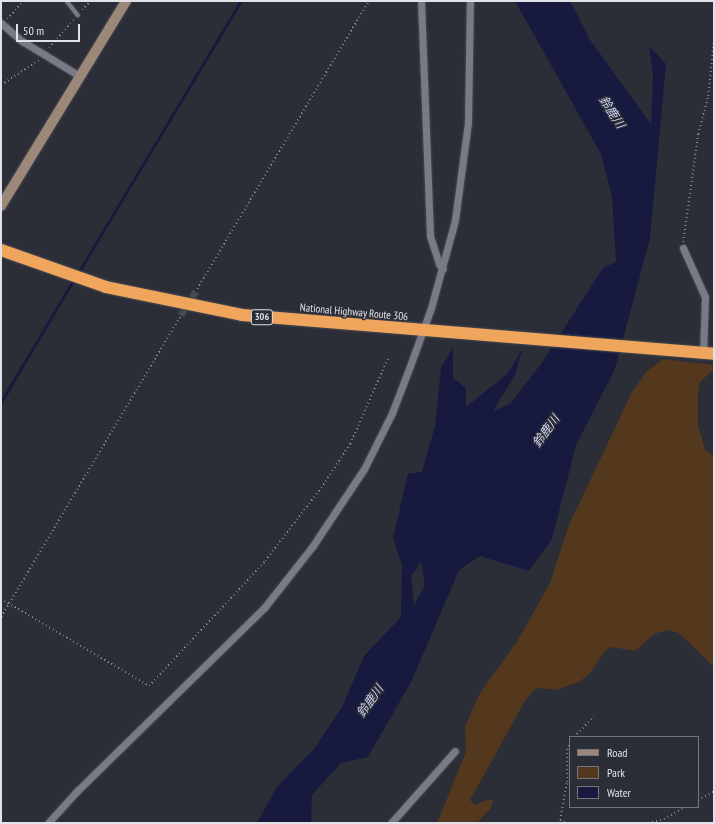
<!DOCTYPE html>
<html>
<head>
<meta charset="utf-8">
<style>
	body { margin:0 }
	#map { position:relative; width:715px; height:824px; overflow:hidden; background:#2b2d37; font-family:"PT Sans Narrow","Noto Sans JP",sans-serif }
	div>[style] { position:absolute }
	.green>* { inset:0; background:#53381e }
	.water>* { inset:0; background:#171a3e }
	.stream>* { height:2.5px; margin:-1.25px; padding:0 1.25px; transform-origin:1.25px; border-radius:1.25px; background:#171a3e }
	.street-tunnel>* { height:7px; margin-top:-3.5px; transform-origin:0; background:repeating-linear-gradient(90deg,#464852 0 7px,transparent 0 10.5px) }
	.path>* { height:1.5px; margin-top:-0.75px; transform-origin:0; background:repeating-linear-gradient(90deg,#888991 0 1px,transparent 0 4px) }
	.roads { filter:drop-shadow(0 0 1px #494a53) drop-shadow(0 0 1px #494a53) }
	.lane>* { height:3.5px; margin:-1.75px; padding:0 1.75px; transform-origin:1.75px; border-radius:1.75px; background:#787a86 }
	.street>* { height:7px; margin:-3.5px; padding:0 3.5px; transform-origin:3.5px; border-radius:3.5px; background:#787a86 }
	.secondary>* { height:10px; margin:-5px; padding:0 5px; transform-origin:5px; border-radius:5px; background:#9c8779 }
	.highway>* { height:12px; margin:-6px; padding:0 6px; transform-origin:6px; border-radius:6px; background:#efa55b }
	span { translate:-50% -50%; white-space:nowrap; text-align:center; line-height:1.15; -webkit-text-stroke:3px #2b2d37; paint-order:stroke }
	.shield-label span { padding:1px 3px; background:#2b2d37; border:1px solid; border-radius:3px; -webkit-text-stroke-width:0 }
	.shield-label { font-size:10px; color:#e1e2e8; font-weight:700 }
	.street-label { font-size:11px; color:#e1e2e8 }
	.water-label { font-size:12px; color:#d1d7f3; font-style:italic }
	.frame { position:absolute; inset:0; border:2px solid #e1e2e8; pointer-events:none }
	.legend { position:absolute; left:569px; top:736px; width:130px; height:72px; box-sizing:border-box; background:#2b2d37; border:1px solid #74757e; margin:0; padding:5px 7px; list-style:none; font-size:12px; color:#e1e2e8 }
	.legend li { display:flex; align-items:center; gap:8px; height:20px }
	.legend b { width:20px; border:1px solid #74757e }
	.scale { position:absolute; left:16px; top:24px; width:64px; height:18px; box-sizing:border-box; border:2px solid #e1e2e8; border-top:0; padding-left:5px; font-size:12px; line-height:14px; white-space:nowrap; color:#e1e2e8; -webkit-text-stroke:3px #2b2d37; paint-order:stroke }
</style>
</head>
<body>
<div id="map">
	<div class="green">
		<div style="clip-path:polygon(663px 359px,714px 365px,714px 369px,700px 382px,698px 394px,698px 425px,705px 450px,714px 455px,714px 667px,679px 633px,667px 630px,654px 634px,635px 651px,611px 647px,605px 651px,589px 674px,579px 682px,556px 690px,540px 688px,534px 690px,526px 699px,470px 800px,475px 805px,487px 800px,493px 800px,491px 808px,477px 823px,437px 823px,466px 752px,465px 726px,480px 693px,518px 640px,550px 583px,569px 525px,631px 394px,646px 372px)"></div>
	</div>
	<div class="water">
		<div style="clip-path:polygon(evenodd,515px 1px,570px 1px,590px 40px,651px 124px,653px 74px,649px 46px,666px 64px,650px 238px,615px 369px,576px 445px,552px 539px,529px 571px,480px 556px,459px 570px,411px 682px,368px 757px,341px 763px,312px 795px,311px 823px,257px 823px,277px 787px,314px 749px,342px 707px,364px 656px,401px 617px,402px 565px,393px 538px,408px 474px,422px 472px,435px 426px,441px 368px,453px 347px,453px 378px,466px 388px,466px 407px,507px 374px,522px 350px,515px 375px,493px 411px,510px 404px,541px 364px,603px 268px,616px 262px,612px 196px,601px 154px,515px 1px,421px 562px,425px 585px,414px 605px,411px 576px,421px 562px)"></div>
	</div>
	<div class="stream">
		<div style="left:78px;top:273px;width:317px;rotate:-59.1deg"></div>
		<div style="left:1px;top:402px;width:143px;rotate:-59.3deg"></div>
	</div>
	<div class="street-tunnel">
		<div style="left:181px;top:315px;width:31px;rotate:-58deg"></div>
	</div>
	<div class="path">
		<div style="left:82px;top:10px;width:12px;rotate:-48deg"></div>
		<div style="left:7px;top:19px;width:24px;rotate:-48deg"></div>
		<div style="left:49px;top:48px;width:38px;rotate:-49deg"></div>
		<div style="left:1px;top:85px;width:45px;rotate:-33.3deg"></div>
		<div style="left:683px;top:242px;width:109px;rotate:-82.1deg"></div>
		<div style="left:698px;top:134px;width:39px;rotate:-75deg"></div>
		<div style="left:708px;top:96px;width:58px;rotate:-84.1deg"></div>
		<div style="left:197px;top:289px;width:335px;rotate:-59.2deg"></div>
		<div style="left:1px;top:599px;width:172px;rotate:30.4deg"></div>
		<div style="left:149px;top:686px;width:171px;rotate:-47.1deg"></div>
		<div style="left:265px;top:561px;width:92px;rotate:-52.5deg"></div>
		<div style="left:321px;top:488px;width:53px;rotate:-56.6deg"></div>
		<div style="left:350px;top:444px;width:94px;rotate:-66.2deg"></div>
		<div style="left:1px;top:617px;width:352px;rotate:-59.2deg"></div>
		<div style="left:574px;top:737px;width:28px;rotate:-46deg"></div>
		<div style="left:698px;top:800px;width:18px;rotate:-29deg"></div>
		<div style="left:560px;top:820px;width:39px;rotate:-80deg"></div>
		<div style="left:567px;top:782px;width:32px;rotate:-90deg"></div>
		<div style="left:567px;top:750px;width:8px;rotate:-67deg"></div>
		<div style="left:558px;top:823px;width:4px;rotate:-56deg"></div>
		<div style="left:560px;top:820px;width:8px;rotate:23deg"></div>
		<div style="left:648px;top:823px;width:16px;rotate:-14deg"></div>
		<div style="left:664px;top:819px;width:24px;rotate:-30deg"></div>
	</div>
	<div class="roads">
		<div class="lane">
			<div style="left:67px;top:1px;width:18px;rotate:52deg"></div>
		</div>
		<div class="street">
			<div style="left:421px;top:1px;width:235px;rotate:87.8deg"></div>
			<div style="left:430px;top:236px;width:29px;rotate:72deg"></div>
			<div style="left:439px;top:264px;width:6px;rotate:51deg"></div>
			<div style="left:1px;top:23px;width:28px;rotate:41deg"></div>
			<div style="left:22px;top:41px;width:66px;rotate:31.3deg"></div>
			<div style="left:683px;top:248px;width:54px;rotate:65.8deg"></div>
			<div style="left:705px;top:297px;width:56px;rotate:92deg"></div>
			<div style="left:48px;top:823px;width:42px;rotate:-47.9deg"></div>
			<div style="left:76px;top:792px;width:263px;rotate:-44.4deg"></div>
			<div style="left:264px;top:608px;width:78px;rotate:-51.8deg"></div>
			<div style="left:312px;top:547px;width:94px;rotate:-56.3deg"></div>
			<div style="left:364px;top:469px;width:63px;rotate:-63.4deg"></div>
			<div style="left:392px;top:413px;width:50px;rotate:-69deg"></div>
			<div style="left:410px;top:366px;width:62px;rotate:-70.1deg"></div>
			<div style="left:431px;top:308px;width:91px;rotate:-74.7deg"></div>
			<div style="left:455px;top:220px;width:98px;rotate:-82.4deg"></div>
			<div style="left:468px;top:123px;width:122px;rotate:-89.1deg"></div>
			<div style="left:391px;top:823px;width:96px;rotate:-48.4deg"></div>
		</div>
		<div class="secondary">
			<div style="left:1px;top:206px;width:240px;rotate:-58.6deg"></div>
		</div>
		<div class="highway">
			<div style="left:1px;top:250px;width:111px;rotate:19.4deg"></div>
			<div style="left:106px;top:287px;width:139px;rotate:11.6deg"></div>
			<div style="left:242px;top:315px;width:474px;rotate:4.7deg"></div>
		</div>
	</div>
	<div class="shield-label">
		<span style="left:262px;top:317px">306</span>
	</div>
	<div class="street-label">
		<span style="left:354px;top:312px;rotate:5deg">National Highway Route 306</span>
	</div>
	<div class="water-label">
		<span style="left:612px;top:112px;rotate:57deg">鈴鹿川</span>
		<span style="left:546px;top:431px;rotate:-54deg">鈴鹿川</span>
		<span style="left:370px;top:701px;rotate:-55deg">鈴鹿川</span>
	</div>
	<div class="frame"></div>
	<ul class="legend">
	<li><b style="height:5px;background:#9c8779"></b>Road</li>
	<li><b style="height:11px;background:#53381e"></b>Park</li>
	<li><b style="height:11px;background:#171a3e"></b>Water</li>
	</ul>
	<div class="scale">50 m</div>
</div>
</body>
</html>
